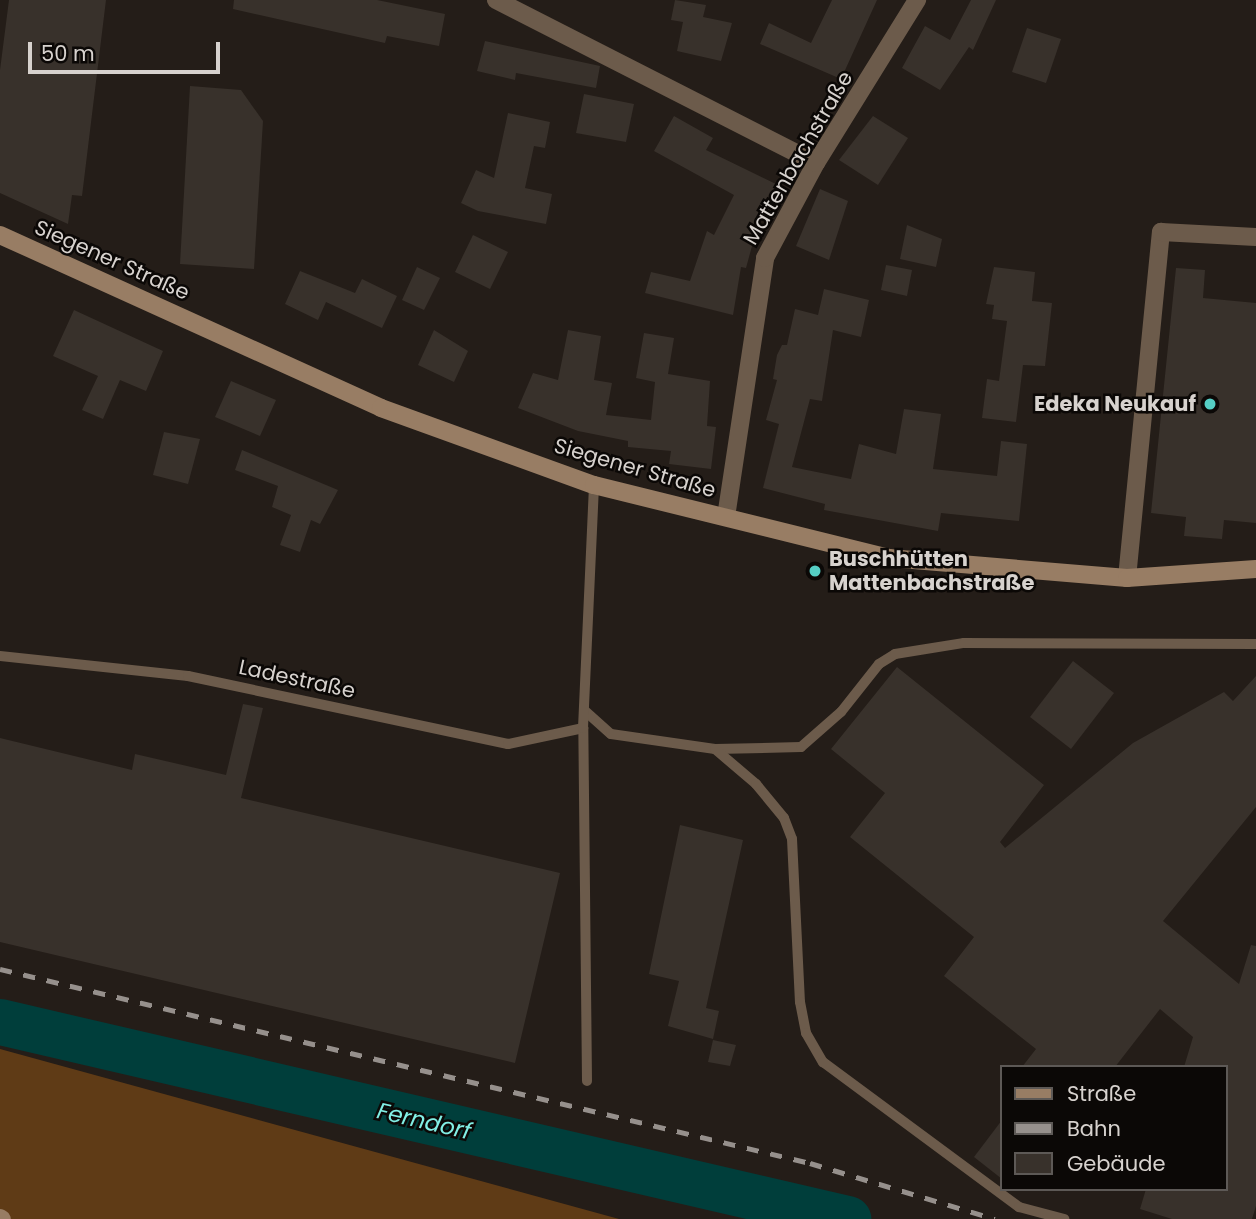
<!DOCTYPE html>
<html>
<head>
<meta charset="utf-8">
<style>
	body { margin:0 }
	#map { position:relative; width:1256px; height:1219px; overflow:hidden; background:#241d18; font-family:Poppins,sans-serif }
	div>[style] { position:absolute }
	.forest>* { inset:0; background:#5f3b16 }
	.river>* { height:46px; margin:-23px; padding:0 23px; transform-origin:23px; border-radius:23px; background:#003e3b }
	.building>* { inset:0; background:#38312b }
	.lane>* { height:10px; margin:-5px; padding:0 5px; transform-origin:5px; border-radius:5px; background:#6c5b4b }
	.street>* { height:18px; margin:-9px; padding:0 9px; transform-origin:9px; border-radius:9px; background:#6c5b4b }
	.secondary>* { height:18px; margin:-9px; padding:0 9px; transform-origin:9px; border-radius:9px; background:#987d64 }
	.rail>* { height:5px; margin-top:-2.5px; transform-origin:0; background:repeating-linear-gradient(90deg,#96908c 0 12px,transparent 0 24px) }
	.dots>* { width:19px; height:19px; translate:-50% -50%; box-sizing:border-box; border:4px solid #0b0806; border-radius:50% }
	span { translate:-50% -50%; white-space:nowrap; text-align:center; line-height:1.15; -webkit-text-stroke:5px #0b0806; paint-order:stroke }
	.street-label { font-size:21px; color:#d7d2ce }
	.poi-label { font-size:21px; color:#d7d2ce; font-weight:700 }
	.right { translate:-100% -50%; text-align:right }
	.left { translate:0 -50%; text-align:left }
	.water-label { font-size:23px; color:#82efe5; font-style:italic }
	.legend { position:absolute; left:1000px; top:1065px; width:228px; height:126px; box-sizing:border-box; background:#0b0806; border:2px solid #5d5956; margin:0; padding:9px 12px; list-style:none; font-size:21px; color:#d7d2ce }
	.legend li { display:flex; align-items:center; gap:14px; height:35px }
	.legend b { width:35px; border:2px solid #5d5956 }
	.scale { position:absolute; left:28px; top:42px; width:192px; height:32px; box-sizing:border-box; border:4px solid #d7d2ce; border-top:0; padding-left:9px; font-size:21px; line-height:24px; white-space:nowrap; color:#d7d2ce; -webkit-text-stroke:5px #0b0806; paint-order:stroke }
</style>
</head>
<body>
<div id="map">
	<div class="forest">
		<div style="clip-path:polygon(0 1049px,619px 1219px,0 1219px)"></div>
	</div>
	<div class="river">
		<div style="left:0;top:1022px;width:871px;rotate:13.08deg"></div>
	</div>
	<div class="building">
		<div style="clip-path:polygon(9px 0,106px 0,82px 196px,72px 195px,68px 224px,0 193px,0 70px)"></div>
		<div style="clip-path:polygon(234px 0,377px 0,445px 14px,439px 46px,387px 36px,385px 43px,233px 9px)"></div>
		<div style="clip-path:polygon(675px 0,706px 5px,703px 17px,732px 23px,721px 61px,677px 51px,683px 22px,671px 20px)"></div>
		<div style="clip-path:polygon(832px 0,877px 0,841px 79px,760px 44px,769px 23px,811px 43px)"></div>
		<div style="clip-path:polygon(971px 0,996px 0,973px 50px,969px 47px,940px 90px,902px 68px,925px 26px,950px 40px)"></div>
		<div style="clip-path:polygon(1027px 28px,1061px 39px,1046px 83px,1012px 72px)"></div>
		<div style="clip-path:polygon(485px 41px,600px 66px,596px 88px,516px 73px,515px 80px,477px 71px)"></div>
		<div style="clip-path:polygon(190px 86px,241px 90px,263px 121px,254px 269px,180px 264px)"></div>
		<div style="clip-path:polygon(584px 94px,634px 104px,626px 142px,576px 133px)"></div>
		<div style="clip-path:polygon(508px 113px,550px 122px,545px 148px,534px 146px,525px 188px,552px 194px,546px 224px,478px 211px,461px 203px,476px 170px,494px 178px)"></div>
		<div style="clip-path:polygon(674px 116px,713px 138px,706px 150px,780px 186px,764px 219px,760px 217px,746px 268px,741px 267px,733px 315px,645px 293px,651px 272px,690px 281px,707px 231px,714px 235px,734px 195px,654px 151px)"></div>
		<div style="clip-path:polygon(873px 116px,908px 138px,878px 185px,839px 160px)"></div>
		<div style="clip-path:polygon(820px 189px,848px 201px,829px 260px,796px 246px)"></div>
		<div style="clip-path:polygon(907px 225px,942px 239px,936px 267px,900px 259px)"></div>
		<div style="clip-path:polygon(473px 235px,508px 252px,490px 289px,455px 272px)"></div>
		<div style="clip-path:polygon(886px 265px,912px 270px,907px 296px,881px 290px)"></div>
		<div style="clip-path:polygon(417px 267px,440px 278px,424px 310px,402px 300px)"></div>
		<div style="clip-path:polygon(994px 267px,1035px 272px,1032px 301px,1052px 303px,1045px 366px,1023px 365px,1016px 422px,982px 418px,987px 379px,999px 381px,1007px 321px,992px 319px,994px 305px,986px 304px)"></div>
		<div style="clip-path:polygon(1176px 268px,1205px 270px,1203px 298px,1256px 303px,1256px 523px,1224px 520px,1222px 539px,1184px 536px,1186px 517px,1151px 513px)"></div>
		<div style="clip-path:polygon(300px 271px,355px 293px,362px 279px,397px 296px,382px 328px,326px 302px,318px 320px,285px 304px)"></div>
		<div style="clip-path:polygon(824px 289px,869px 300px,861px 337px,833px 330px,822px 401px,810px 399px,792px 467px,851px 479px,859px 444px,896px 454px,904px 409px,941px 414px,933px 469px,997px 476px,1001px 441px,1027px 444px,1019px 521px,941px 513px,938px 531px,824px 510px,825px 504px,763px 488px,779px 424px,766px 420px,777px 380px,773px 379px,777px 355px,782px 345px,787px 345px,795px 309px,818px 315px)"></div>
		<div style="clip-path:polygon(74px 310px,163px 351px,146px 391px,120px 380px,103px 419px,82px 410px,98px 376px,53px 356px)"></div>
		<div style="clip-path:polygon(434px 330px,468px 351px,454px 382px,418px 365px)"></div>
		<div style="clip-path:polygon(568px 330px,601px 336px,594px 380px,612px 383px,606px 415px,651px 420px,655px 382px,636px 378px,644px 333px,674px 338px,668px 374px,710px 381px,707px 426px,716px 427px,711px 469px,669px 464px,671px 451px,628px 447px,628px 441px,578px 431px,518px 408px,533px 373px,558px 380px)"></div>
		<div style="clip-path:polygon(231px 381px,276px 400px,260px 436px,215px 417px)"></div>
		<div style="clip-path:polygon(164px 432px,200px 439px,188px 484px,153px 475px)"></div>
		<div style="clip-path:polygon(242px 450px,338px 490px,320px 524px,311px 520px,300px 552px,280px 545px,291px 515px,272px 507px,278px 486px,235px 470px)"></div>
		<div style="clip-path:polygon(1073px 661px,1114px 693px,1071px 749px,1030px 717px)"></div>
		<div style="clip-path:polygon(897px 667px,1044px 785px,1000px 842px,1005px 848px,1133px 743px,1224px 692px,1233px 701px,1256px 676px,1256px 807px,1163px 921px,1239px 984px,1251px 945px,1256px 946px,1256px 1206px,1252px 1219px,1172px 1219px,1140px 1209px,1146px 1189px,1226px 1189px,1226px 1067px,1184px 1067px,1193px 1037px,1160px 1009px,1115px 1067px,1022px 1067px,1036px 1049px,944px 976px,974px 937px,850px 837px,885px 793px,831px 749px)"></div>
		<div style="clip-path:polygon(243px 704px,263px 708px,241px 798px,560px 873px,515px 1063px,0 942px,0 738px,132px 770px,135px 754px,226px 775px)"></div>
		<div style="clip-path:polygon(680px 825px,743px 840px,706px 1008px,719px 1011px,713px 1039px,668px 1026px,679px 981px,649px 974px)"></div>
		<div style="clip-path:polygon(713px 1040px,736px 1045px,730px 1066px,708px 1062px)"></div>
		<div style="clip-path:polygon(1002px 1120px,1002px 1179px,974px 1157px)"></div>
	</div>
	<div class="lane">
		<div style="left:0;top:656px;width:189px;rotate:6.1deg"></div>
		<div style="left:188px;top:676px;width:327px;rotate:12deg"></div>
		<div style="left:508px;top:744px;width:77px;rotate:-12deg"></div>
		<div style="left:584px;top:710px;width:36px;rotate:42deg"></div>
		<div style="left:611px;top:734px;width:105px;rotate:8.2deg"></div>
		<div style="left:715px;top:749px;width:86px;rotate:-1.3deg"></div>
		<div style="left:801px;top:747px;width:53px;rotate:-41.2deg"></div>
		<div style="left:841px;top:712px;width:61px;rotate:-51.6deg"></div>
		<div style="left:879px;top:664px;width:19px;rotate:-32deg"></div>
		<div style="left:895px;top:654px;width:70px;rotate:-9.1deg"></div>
		<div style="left:964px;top:643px;width:292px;rotate:0.2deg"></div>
		<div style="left:715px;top:749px;width:54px;rotate:40.5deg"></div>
		<div style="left:756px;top:784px;width:44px;rotate:50.5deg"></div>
		<div style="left:784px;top:818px;width:22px;rotate:69deg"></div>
		<div style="left:792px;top:839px;width:163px;rotate:87.2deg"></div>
		<div style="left:800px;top:1002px;width:32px;rotate:79deg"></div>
		<div style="left:806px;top:1033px;width:34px;rotate:60deg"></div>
		<div style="left:823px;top:1062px;width:244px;rotate:36.5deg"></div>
		<div style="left:1019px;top:1207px;width:47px;rotate:14.9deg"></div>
		<div style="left:587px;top:1081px;width:353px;rotate:-90.6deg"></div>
		<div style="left:583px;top:728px;width:243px;rotate:-87.4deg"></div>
	</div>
	<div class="street">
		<div style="left:496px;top:0;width:359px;rotate:27deg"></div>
		<div style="left:726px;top:517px;width:262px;rotate:-81.4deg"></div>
		<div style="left:765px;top:258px;width:108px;rotate:-61.8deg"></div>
		<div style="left:816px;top:163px;width:192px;rotate:-58.2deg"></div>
		<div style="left:1127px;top:578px;width:348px;rotate:-84.4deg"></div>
		<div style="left:1161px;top:232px;width:95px;rotate:3deg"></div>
	</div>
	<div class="secondary">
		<div style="left:0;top:235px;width:418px;rotate:24.4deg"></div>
		<div style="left:381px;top:408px;width:226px;rotate:19.9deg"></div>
		<div style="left:594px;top:485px;width:304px;rotate:13.9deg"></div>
		<div style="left:889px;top:558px;width:239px;rotate:4.8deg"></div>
		<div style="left:1127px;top:578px;width:129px;rotate:-4deg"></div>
		<div style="left:0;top:1218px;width:2px;rotate:27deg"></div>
	</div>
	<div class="rail">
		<div style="left:0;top:969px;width:833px;rotate:13.47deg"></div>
		<div style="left:810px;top:1163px;width:193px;rotate:16.8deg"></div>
	</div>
	<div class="dots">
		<div style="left:1210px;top:404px;background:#55cec4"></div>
		<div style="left:815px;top:571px;background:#55cec4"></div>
	</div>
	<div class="street-label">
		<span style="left:798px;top:158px;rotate:-60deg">Mattenbachstraße</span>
		<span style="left:112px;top:260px;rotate:24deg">Siegener Straße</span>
		<span style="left:635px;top:468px;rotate:16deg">Siegener Straße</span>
		<span style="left:297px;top:679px;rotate:12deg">Ladestraße</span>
	</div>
	<div class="poi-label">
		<span class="right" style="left:1196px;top:404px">Edeka Neukauf</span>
		<span class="left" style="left:829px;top:571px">Buschhütten<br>Mattenbachstraße</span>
	</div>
	<div class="water-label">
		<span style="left:424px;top:1121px;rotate:13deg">Ferndorf</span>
	</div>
	<ul class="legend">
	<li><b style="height:9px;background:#987d64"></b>Straße</li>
	<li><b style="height:9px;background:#96908c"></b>Bahn</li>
	<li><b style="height:19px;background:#38312b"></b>Gebäude</li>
	</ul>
	<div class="scale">50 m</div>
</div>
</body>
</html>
